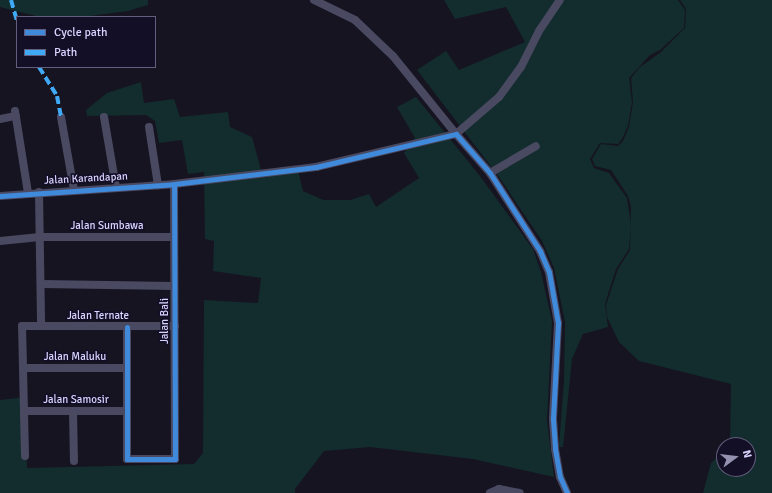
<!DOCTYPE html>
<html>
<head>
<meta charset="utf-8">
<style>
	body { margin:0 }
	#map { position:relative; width:772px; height:493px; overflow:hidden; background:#161421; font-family:Signika,sans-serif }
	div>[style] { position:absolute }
	.green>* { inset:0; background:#132c2d }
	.street>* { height:8px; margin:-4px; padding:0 4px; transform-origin:4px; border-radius:4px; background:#4a4962 }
	.quiet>* { height:4px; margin-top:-2px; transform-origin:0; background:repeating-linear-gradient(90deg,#3fa9f5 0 8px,transparent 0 12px) }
	.cycleway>* { height:5px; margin:-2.5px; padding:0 2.5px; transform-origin:2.5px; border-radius:2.5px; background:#408adc }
	span { translate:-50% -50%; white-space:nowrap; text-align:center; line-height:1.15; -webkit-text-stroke:3.5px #130f26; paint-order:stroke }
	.street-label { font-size:11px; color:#d9d4ff }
	.legend { position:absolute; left:16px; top:16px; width:140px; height:52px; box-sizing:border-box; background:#130f26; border:1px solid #625e7d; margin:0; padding:5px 7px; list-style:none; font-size:12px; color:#d9d4ff }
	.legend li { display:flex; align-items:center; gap:8px; height:20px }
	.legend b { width:20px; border:1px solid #625e7d }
	.north { position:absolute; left:716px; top:437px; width:40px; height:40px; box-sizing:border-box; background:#130f26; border:1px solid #625e7d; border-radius:50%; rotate:75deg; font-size:11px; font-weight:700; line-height:16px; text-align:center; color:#d9d4ff }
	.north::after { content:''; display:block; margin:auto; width:14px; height:18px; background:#9591b1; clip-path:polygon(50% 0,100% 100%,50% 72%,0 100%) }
</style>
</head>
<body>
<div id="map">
	<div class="green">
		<div style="clip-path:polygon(0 0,148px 0,148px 5px,128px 11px,82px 17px,40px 17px,0 7px)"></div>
		<div style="clip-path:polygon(444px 0,678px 0,685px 10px,684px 28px,660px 50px,650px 55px,629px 78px,632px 102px,628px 126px,622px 139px,618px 144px,600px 143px,590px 159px,594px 168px,609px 173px,627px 198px,631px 224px,629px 249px,616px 269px,605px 304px,608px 327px,583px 334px,572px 359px,563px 447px,559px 447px,564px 380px,565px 322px,554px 268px,542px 241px,499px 177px,417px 70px,446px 51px,459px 70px,525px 42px,506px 7px,455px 19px)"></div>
		<div style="clip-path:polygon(680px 0,772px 0,772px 493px,703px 493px,711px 463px,724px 451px,724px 469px,748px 469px,748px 445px,730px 445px,731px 384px,639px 361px,619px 342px,607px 317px,606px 305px,618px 269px,630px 250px,631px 207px,628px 196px,611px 170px,595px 166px,592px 159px,601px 144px,618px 146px,623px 141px,629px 127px,633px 102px,631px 78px,640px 67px,661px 52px,685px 28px,686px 9px)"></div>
		<div style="clip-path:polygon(141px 82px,144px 103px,174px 99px,180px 117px,228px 112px,230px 127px,252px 137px,261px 170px,297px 166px,303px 191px,323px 200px,350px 200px,369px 194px,376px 207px,419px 178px,404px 153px,415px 138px,397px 107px,416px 97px,480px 176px,533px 249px,541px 272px,552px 321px,547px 420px,554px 477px,473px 459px,370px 447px,324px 451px,295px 489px,295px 493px,0 493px,0 400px,26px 397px,27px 468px,194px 464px,203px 453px,204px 300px,258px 303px,261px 278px,213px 271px,214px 241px,205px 239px,204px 172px,188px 174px,182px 140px,159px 143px,155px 121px,146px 115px,87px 116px,86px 110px,107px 93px)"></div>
	</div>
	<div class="street">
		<div style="left:314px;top:0;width:46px;rotate:26deg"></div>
		<div style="left:355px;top:20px;width:52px;rotate:43.5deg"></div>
		<div style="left:393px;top:56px;width:100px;rotate:51.1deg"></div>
		<div style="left:456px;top:134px;width:57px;rotate:-40.7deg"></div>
		<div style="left:499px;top:97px;width:37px;rotate:-54deg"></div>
		<div style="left:521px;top:67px;width:40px;rotate:-63.4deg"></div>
		<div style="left:539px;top:31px;width:37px;rotate:-56deg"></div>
		<div style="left:15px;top:111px;width:83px;rotate:81deg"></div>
		<div style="left:61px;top:117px;width:74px;rotate:79.9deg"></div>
		<div style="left:104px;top:117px;width:71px;rotate:80.3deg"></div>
		<div style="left:0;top:119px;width:16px;rotate:-11deg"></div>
		<div style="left:149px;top:127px;width:59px;rotate:81.2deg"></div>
		<div style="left:490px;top:173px;width:53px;rotate:-30.4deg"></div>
		<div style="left:39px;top:192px;width:134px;rotate:89.1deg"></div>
		<div style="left:0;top:196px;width:174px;rotate:-3.9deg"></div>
		<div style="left:174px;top:184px;width:143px;rotate:-6.8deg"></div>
		<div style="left:316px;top:167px;width:144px;rotate:-13.3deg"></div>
		<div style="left:456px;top:134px;width:52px;rotate:48.9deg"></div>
		<div style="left:490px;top:173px;width:93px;rotate:57.3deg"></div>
		<div style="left:540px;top:251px;width:23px;rotate:67deg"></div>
		<div style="left:549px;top:272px;width:52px;rotate:80deg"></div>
		<div style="left:558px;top:323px;width:96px;rotate:93deg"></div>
		<div style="left:553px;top:419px;width:30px;rotate:86deg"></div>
		<div style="left:555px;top:449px;width:28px;rotate:80deg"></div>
		<div style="left:560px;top:477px;width:17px;rotate:66deg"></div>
		<div style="left:0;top:241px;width:40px;rotate:-5.7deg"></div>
		<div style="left:40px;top:237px;width:134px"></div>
		<div style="left:41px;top:284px;width:133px;rotate:0.9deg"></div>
		<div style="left:127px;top:327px;width:132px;rotate:90deg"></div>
		<div style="left:127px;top:459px;width:48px"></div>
		<div style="left:175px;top:459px;width:275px;rotate:-90.2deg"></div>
		<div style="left:23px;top:368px;width:104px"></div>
		<div style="left:24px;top:411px;width:103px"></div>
		<div style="left:73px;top:411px;width:50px;rotate:88.9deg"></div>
		<div style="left:25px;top:456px;width:130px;rotate:-91.3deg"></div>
		<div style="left:22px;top:326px;width:153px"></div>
		<div style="left:490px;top:493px;width:10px;rotate:-24deg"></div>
		<div style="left:499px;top:489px;width:21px;rotate:11deg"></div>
	</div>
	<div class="quiet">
		<div style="left:11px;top:0;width:22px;rotate:74deg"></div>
		<div style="left:39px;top:67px;width:34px;rotate:58deg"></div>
		<div style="left:57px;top:96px;width:21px;rotate:79deg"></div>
	</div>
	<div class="cycleway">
		<div style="left:0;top:196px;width:174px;rotate:-3.9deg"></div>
		<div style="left:174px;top:184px;width:143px;rotate:-6.8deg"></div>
		<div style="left:316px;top:167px;width:144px;rotate:-13.3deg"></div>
		<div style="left:456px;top:134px;width:52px;rotate:48.9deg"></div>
		<div style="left:490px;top:173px;width:93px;rotate:57.3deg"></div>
		<div style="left:540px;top:251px;width:23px;rotate:67deg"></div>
		<div style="left:549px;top:272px;width:52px;rotate:80deg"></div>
		<div style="left:558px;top:323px;width:96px;rotate:93deg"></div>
		<div style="left:553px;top:419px;width:30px;rotate:86deg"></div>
		<div style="left:555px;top:449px;width:28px;rotate:80deg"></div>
		<div style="left:560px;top:477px;width:17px;rotate:66deg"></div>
		<div style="left:127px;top:327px;width:132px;rotate:90deg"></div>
		<div style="left:127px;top:459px;width:48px"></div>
		<div style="left:175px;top:459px;width:275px;rotate:-90.2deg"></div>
	</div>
	<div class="street-label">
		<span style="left:86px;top:179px;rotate:-3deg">Jalan Karandapan</span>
		<span style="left:107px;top:226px">Jalan Sumbawa</span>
		<span style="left:98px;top:316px">Jalan Ternate</span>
		<span style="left:165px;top:321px;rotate:-90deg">Jalan Bali</span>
		<span style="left:75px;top:357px">Jalan Maluku</span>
		<span style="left:76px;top:400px">Jalan Samosir</span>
	</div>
	<ul class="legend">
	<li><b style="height:5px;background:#408adc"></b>Cycle path</li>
	<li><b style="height:5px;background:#3fa9f5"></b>Path</li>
	</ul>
	<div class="north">N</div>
</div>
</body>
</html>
